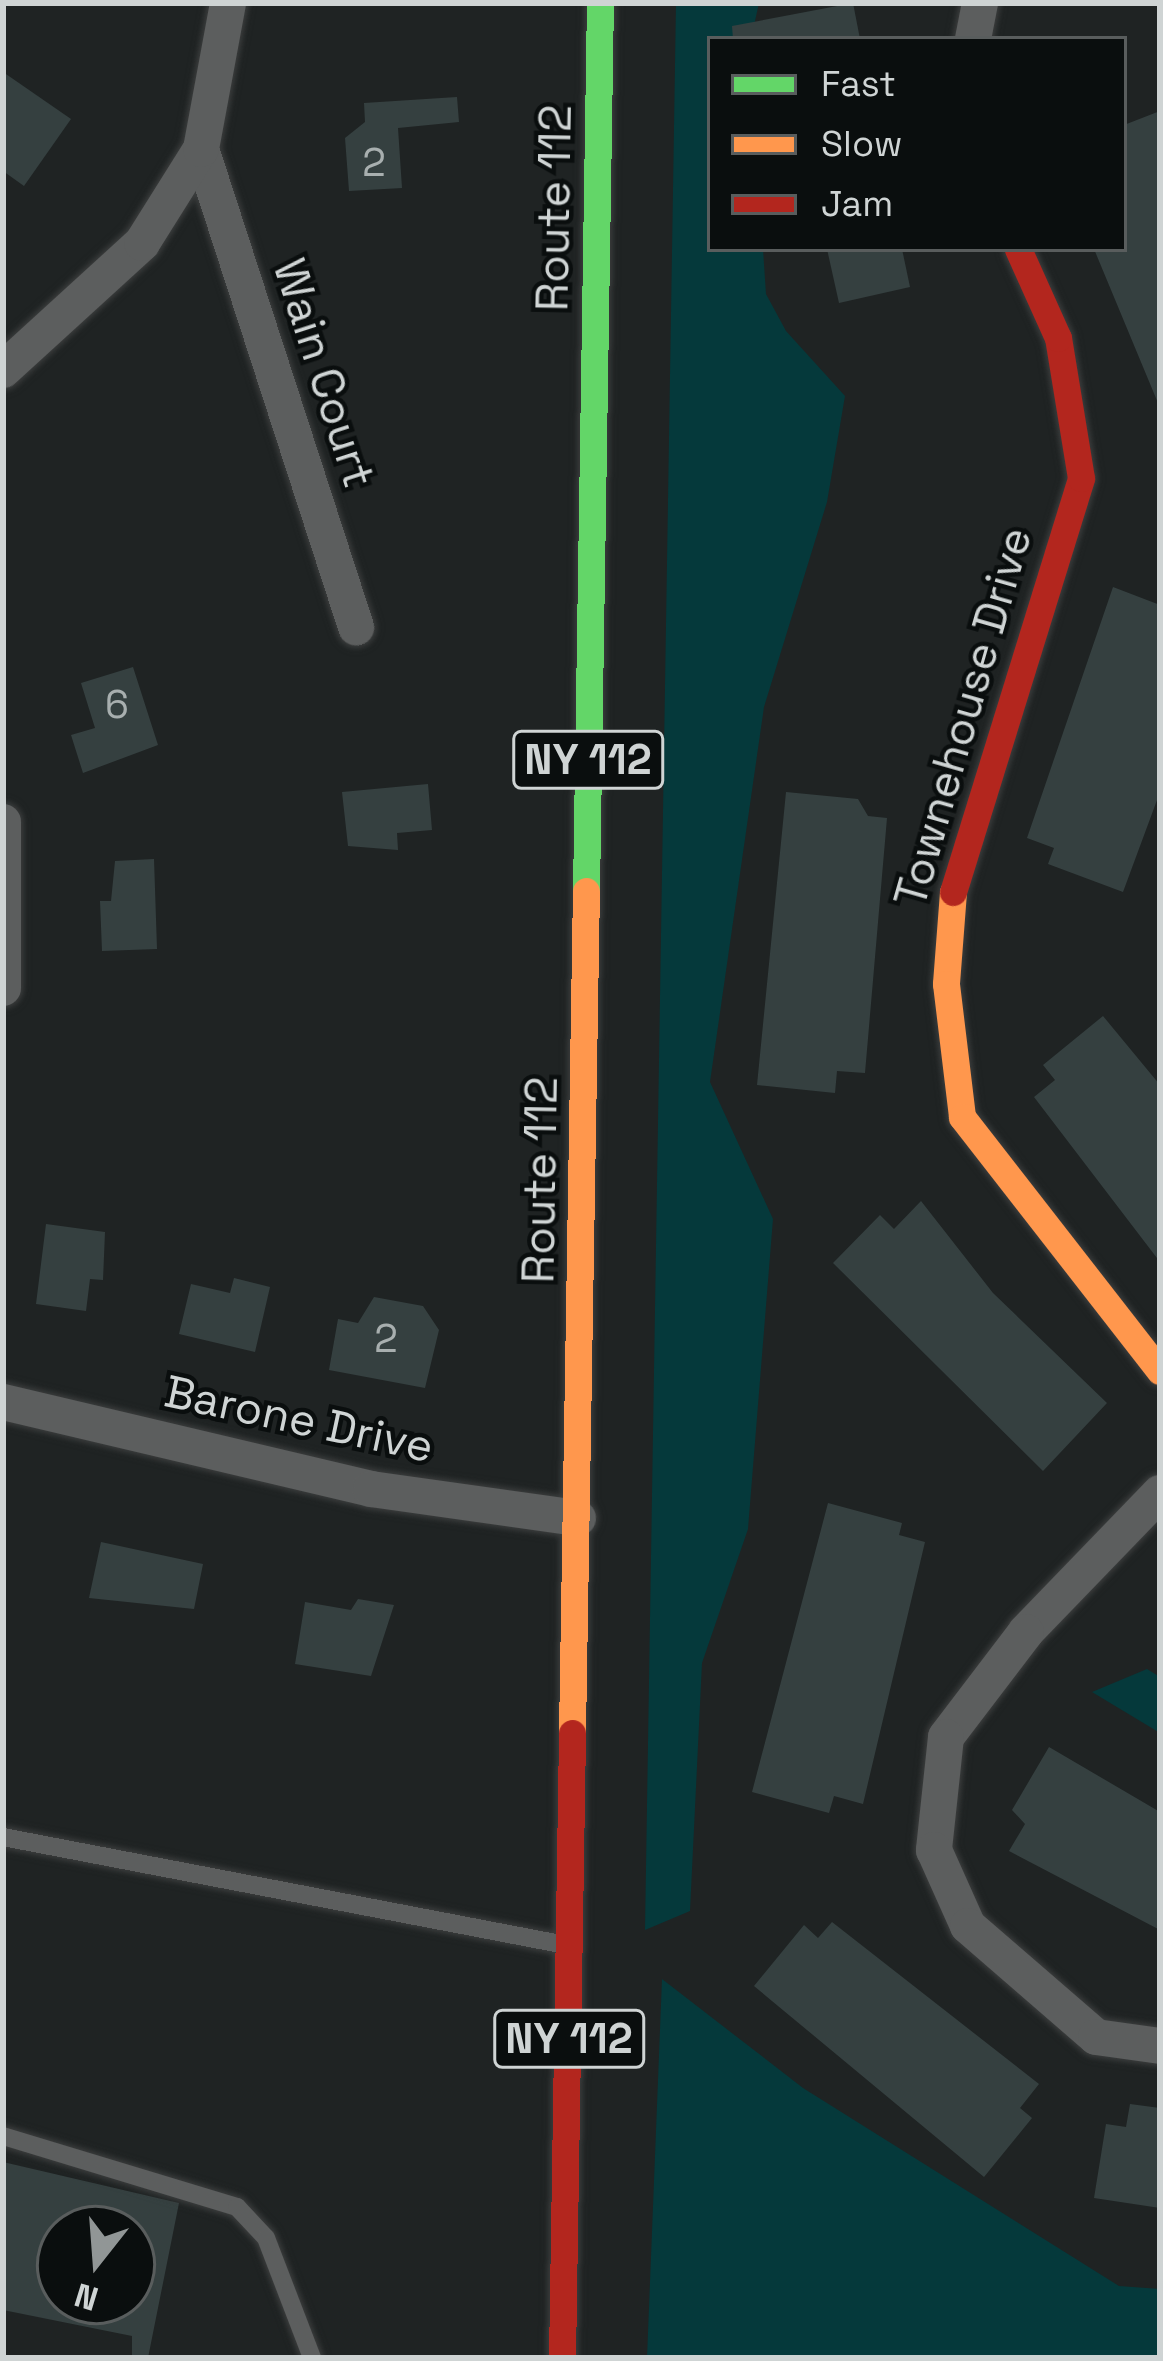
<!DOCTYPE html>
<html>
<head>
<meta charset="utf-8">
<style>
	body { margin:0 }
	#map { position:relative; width:1163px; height:2361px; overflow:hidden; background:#1f2323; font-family:"Space Grotesk",sans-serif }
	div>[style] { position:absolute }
	.green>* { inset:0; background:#05393b }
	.building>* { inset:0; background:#354040 }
	.roads { filter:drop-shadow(0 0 3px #3c3e3e) drop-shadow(0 0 3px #3c3e3e) }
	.lane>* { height:18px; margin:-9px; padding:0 9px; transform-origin:9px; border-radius:9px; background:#5c5e5e }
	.street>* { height:36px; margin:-18px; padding:0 18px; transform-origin:18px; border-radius:18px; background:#5c5e5e }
	.fast>* { height:27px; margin:-13.5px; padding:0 13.5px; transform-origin:13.5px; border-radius:13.5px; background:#63d668 }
	.slow>* { height:27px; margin:-13.5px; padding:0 13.5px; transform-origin:13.5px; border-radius:13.5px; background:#ff974d }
	.jam>* { height:27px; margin:-13.5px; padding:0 13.5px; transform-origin:13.5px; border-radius:13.5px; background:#b3261e }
	span { translate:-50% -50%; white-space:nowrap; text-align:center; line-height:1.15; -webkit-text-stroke:9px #0a0e0e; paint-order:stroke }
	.number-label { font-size:39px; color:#a8afaf }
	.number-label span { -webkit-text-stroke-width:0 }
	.shield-label span { padding:3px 9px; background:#0a0e0e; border:3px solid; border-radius:9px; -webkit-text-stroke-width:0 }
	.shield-label { font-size:42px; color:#cfd4d4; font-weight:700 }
	.street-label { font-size:45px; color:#cfd4d4 }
	.frame { position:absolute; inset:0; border:6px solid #cfd4d4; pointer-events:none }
	.legend { position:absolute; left:707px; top:36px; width:420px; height:216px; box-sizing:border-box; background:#0a0e0e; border:3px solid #595d5d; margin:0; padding:15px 21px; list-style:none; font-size:36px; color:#cfd4d4 }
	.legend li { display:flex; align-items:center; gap:24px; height:60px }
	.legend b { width:60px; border:3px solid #595d5d }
	.north { position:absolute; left:36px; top:2205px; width:120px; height:120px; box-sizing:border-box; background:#0a0e0e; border:3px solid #595d5d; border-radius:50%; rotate:197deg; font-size:33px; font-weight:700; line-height:48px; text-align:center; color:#cfd4d4 }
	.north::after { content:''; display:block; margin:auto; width:42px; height:54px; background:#919696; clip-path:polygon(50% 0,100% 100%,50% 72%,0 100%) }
</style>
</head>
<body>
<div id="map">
	<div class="green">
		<div style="clip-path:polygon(676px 3px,759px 3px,751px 39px,710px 39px,710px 249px,763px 249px,766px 294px,786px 331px,845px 396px,827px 502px,764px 707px,710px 1082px,773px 1219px,748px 1529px,702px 1663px,690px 1911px,645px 1930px)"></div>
		<div style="clip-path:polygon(1147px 1669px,1160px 1677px,1160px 1733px,1092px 1692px)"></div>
		<div style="clip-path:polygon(662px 1979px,803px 2088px,1119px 2286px,1160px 2289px,1160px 2358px,647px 2358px)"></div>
	</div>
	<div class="building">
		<div style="clip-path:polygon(853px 3px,860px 39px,733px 39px,732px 26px)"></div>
		<div style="clip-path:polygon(3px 72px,71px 119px,24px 186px,3px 171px)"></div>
		<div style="clip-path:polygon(457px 97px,459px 122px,398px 128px,402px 188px,349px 191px,345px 138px,365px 122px,364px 103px)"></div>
		<div style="clip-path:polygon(1160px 111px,1160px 402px,1158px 403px,1094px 249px,1124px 249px,1124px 125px)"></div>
		<div style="clip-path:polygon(827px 249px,902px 249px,910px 287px,839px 303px)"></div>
		<div style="clip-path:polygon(1113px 587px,1160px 605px,1160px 792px,1123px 892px,1048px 864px,1054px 848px,1027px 838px)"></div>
		<div style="clip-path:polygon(133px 667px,158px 745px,83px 773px,71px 735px,95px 728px,81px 683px)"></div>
		<div style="clip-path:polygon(428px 784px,432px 830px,397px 833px,398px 850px,348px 846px,342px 792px)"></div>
		<div style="clip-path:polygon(786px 792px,858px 799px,868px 816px,887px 818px,865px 1073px,837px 1071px,835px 1093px,757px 1085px)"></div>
		<div style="clip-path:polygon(154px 859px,157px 949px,102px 951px,100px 901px,111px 901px,115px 861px)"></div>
		<div style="clip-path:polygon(1103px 1016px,1160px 1085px,1160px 1262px,1034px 1097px,1055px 1080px,1043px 1065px)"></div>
		<div style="clip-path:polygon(921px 1201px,993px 1293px,1107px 1403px,1043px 1471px,833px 1263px,880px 1215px,894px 1229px)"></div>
		<div style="clip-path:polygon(46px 1224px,105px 1232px,103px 1280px,90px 1279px,86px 1311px,36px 1304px)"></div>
		<div style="clip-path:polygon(234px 1278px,270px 1287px,255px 1352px,179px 1334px,191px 1284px,230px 1293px)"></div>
		<div style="clip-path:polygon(374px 1297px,423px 1306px,439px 1330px,425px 1388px,329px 1370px,338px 1319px,358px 1323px)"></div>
		<div style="clip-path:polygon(828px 1503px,902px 1523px,899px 1535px,925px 1542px,863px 1804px,834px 1796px,829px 1813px,752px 1792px)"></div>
		<div style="clip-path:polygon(101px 1542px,203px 1564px,194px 1609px,89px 1598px)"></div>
		<div style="clip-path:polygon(358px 1599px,394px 1605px,371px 1676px,295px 1664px,305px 1602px,351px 1610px)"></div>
		<div style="clip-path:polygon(1049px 1747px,1160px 1812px,1160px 1930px,1009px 1851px,1025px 1824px,1012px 1810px)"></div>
		<div style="clip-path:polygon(832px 1922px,1039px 2084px,1020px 2108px,1032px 2118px,984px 2177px,754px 1986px,804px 1925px,818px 1938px)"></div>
		<div style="clip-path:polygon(1130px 2104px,1160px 2108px,1160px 2208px,1094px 2198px,1106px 2124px,1126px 2127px)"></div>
		<div style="clip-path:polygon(evenodd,3px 2162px,179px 2203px,148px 2358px,132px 2358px,132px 2336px,3px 2310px,3px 2162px,60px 2229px,132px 2229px,132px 2301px,60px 2301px,60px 2229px)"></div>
	</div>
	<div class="roads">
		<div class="lane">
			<div style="left:3px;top:1837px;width:568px;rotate:10.86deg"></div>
			<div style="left:3px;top:2136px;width:245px;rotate:16.9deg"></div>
			<div style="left:237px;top:2207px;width:42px;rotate:46.9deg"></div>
			<div style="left:266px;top:2238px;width:129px;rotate:69deg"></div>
		</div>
		<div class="street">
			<div style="left:973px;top:39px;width:37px;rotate:-79deg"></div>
			<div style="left:201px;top:149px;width:503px;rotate:72.03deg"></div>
			<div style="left:3px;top:370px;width:188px;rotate:-42.4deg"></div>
			<div style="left:142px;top:243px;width:111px;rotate:-57.9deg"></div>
			<div style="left:201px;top:149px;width:148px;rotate:-79.5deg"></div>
			<div style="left:3px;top:822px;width:166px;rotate:90deg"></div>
			<div style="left:3px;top:1402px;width:378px;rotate:13.3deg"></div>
			<div style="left:371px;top:1489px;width:209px;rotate:8deg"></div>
			<div style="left:1160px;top:1493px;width:193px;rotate:134deg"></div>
			<div style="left:1026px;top:1632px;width:132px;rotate:127.3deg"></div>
			<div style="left:946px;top:1737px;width:114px;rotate:96.1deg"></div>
			<div style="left:934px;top:1850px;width:83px;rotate:65.9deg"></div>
			<div style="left:968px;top:1926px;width:169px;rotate:40.9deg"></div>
			<div style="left:1096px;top:2037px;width:65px;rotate:8deg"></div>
		</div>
		<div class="fast">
			<div style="left:586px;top:891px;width:888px;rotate:-89.1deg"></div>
		</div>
		<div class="slow">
			<div style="left:953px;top:892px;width:92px;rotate:94.4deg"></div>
			<div style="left:946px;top:984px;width:134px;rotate:83.1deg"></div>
			<div style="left:962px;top:1117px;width:322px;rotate:52.1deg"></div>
			<div style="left:572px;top:1733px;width:842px;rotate:-89.05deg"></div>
		</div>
		<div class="jam">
			<div style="left:953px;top:892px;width:433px;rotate:-72.8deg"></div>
			<div style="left:1081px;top:478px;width:142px;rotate:-99.3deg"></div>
			<div style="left:1058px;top:338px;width:98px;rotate:-114.2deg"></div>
			<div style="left:562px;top:2358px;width:625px;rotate:-89.08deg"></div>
		</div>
	</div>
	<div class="number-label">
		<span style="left:374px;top:163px">2</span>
		<span style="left:117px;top:705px">6</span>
		<span style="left:386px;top:1339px">2</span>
	</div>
	<div class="shield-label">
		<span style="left:588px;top:760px">NY 112</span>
		<span style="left:569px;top:2039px">NY 112</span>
	</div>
	<div class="street-label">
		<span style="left:554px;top:208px;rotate:-89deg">Route 112</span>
		<span style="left:324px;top:373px;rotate:72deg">Wain Court</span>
		<span style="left:963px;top:717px;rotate:-74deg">Townehouse Drive</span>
		<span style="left:540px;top:1180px;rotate:-89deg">Route 112</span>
		<span style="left:299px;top:1419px;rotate:12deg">Barone Drive</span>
	</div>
	<div class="frame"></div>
	<ul class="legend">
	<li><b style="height:15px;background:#63d668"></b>Fast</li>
	<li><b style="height:15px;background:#ff974d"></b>Slow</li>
	<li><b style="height:15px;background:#b3261e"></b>Jam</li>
	</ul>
	<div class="north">N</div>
</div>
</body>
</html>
